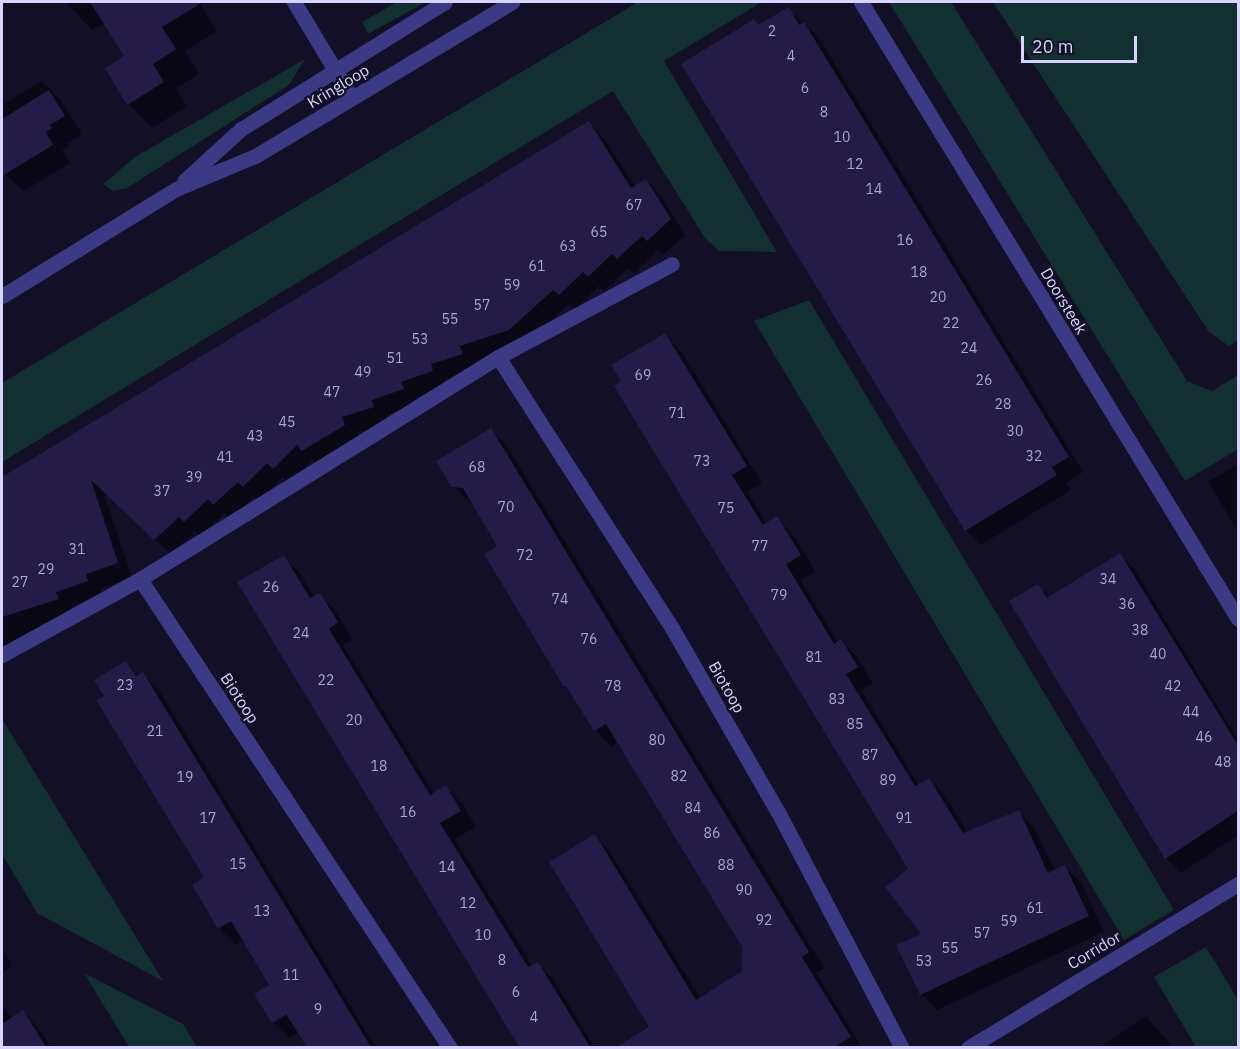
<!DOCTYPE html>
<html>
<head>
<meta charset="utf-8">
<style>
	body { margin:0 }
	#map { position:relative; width:1240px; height:1049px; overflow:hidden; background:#130f26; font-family:"IBM Plex Sans",sans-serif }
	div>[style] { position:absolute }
	.green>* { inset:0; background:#12302f }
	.shadow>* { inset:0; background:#0007 }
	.building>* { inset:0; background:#241b47 }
	.minor>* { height:15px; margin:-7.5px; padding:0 7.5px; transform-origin:7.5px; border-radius:7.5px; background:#3d3a85 }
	span { translate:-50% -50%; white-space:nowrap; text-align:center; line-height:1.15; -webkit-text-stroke:4.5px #130f26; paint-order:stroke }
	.number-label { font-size:14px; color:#aca6d1 }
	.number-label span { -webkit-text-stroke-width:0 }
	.street-label { font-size:16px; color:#d9d4ff }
	.frame { position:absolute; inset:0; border:3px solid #d9d4ff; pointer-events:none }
	.scale { position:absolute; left:1021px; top:36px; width:116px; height:27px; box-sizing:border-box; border:3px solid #d9d4ff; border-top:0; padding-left:8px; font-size:18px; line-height:21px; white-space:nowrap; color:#d9d4ff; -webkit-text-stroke:4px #130f26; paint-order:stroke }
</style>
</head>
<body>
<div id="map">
	<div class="green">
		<div style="clip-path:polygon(397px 2px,426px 2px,368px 34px,362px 22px)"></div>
		<div style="clip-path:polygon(638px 2px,762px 2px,664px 61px,777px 252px,719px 251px,705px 238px,613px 91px,2px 462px,2px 383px)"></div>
		<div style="clip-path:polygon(889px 2px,951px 2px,1187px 381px,1212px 391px,1238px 375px,1238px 449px,1185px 481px)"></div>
		<div style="clip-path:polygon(993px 2px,1238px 2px,1238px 340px,1229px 346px,1209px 332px)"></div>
		<div style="clip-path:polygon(305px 59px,289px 85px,127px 188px,113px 191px,103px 184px,135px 157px)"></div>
		<div style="clip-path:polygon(809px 300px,1174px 910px,1124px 940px,754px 321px)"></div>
		<div style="clip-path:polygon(2px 719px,163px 981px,37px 913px,2px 854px)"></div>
		<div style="clip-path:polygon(1206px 947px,1238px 1000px,1238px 1047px,1196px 1047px,1154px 977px)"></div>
		<div style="clip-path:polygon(84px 973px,183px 1024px,197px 1047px,129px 1047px)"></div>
	</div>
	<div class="shadow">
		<div style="clip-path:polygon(66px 2px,199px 2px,217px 31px,185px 51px,199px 74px,176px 88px,187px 106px,152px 128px,129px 104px,126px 57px,105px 23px,92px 30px)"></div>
		<div style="clip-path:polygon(788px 9px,819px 38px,1083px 472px,1066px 483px,1071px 490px,981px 545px,966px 530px,754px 21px,759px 26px)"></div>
		<div style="clip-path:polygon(42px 81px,59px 98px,82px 134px,67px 143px,69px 146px,62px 150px,70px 163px,24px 191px,2px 172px,2px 105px)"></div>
		<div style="clip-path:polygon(588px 123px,604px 138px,635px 187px,646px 180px,661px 196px,685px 235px,663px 255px,658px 250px,634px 273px,628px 268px,604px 291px,599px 286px,575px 309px,569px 304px,525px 345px,475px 361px,477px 369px,445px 379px,447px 387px,416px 397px,418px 404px,386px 415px,388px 422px,357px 433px,359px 440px,318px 465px,312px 460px,289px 483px,283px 477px,259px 501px,254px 496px,230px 519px,224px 513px,200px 537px,195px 531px,171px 554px,103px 491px,132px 578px,100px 589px,103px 596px,70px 607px,73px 614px,41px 624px,44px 632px,2px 654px,2px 479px)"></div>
		<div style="clip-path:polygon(665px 335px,681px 351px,762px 483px,747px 492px,767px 524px,777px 518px,793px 535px,816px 572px,801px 580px,838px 643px,841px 641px,857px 657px,873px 683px,861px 690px,919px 786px,929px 780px,945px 796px,968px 833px,1018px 811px,1034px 828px,1055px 872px,1065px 867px,1081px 883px,1104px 932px,937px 1010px,921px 994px,924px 934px,910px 870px)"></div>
		<div style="clip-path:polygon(491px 430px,507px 446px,824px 968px,816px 973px,862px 1048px,620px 1048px,652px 1028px,595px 836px,610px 852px,701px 999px,744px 972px,744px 947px,619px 741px,611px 746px,595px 730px,573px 694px,565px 686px,499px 546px,473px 503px,469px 502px,453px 486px)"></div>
		<div style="clip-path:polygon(1238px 464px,1238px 531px,1208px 482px)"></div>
		<div style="clip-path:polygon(1120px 555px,1135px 570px,1238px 740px,1238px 835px,1181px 873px,1166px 858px,1038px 586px,1050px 598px)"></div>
		<div style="clip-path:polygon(283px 557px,299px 572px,315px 598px,319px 595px,335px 610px,352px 639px,343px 645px,434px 794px,445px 787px,461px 802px,476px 827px,455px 839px,533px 967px,538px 964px,553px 979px,595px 1048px,520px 1048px,239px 583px)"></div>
		<div style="clip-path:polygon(evenodd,126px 662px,139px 676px,143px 674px,159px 690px,376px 1048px,309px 1048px,299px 1032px,290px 1038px,273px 1022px,271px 986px,244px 940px,236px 945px,219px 928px,194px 885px,206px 878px,106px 697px,126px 662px,292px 1009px,293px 1011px,276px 1022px,276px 1019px,292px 1009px)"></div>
		<div style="clip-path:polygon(2px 948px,12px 966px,2px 973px)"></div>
		<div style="clip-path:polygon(2px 1004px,11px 1019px,23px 1012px,39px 1028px,51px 1048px,2px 1048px)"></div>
		<div style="clip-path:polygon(1146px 1016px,1173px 1048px,1099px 1048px)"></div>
	</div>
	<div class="building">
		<div style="clip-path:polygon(90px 2px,203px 2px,162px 27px,176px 49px,153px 64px,164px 82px,127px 105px,105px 68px,124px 56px)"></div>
		<div style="clip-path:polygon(789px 7px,799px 25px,804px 22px,1069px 457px,1052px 467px,1057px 475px,965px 531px,681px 64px,754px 19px,758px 25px)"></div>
		<div style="clip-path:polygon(49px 90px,65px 116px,50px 125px,52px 128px,46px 132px,53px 145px,2px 176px,2px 119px)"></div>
		<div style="clip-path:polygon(589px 121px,631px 188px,646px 179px,671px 219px,647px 241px,642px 236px,617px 259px,612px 254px,588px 277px,583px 272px,559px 295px,553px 290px,509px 330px,460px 346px,463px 354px,431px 364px,433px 371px,401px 382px,404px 389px,372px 400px,374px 407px,342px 417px,345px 425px,302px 451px,297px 445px,273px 469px,267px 463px,243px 487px,238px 482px,213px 505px,208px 499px,184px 522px,179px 517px,154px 540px,91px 480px,118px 563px,86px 574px,88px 581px,56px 592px,59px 599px,2px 617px,2px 477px)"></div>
		<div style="clip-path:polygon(665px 333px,747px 466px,732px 475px,763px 525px,777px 516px,801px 555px,786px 564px,834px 644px,841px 639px,858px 667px,846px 674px,915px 786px,929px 778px,963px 833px,1019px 810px,1048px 873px,1065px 865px,1089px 916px,920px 995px,896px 945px,921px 934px,885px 887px,908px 869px,614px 386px,621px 381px,611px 365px)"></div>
		<div style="clip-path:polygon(491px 428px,809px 952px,802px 957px,851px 1037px,834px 1047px,617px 1047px,649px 1027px,549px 862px,595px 834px,696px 1000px,742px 971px,742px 947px,606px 724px,594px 731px,566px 686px,564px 687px,484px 554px,497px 546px,463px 488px,451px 487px,436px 461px)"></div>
		<div style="clip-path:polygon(1120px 553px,1239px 747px,1239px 810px,1165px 859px,1009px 601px,1038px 584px,1047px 598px)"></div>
		<div style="clip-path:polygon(284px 555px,310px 598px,320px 593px,338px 622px,329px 629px,430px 795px,446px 785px,461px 811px,440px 823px,528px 967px,538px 962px,590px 1047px,519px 1047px,237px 582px)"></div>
		<div style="clip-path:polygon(126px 661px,136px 676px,143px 672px,371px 1047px,307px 1047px,286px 1014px,272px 1023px,254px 994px,269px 985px,231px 921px,218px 929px,192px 885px,204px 877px,96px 700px,104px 696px,94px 680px)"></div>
		<div style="clip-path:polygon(23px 1010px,46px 1047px,2px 1047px,2px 1024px)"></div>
	</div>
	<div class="minor">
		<div style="left:294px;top:2px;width:112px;rotate:58.9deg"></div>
		<div style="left:861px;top:2px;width:723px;rotate:58.57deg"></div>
		<div style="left:184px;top:181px;width:77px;rotate:-42.4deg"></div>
		<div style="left:241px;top:129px;width:240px;rotate:-31.9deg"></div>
		<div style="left:2px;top:296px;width:204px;rotate:-31.6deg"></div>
		<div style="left:176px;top:189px;width:86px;rotate:-22.7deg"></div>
		<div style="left:255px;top:156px;width:300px;rotate:-30.9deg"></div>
		<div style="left:498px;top:357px;width:197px;rotate:-28.1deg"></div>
		<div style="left:2px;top:655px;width:158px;rotate:-28.8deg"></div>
		<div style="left:450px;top:1048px;width:562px;rotate:-123.46deg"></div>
		<div style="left:140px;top:579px;width:421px;rotate:-31.8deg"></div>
		<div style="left:498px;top:357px;width:322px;rotate:57.3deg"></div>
		<div style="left:672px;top:628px;width:212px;rotate:60.1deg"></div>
		<div style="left:778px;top:812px;width:267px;rotate:62.3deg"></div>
		<div style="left:968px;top:1048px;width:316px;rotate:-31.3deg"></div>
	</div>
	<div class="number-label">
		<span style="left:772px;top:31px">2</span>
		<span style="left:791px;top:56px">4</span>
		<span style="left:805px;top:88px">6</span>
		<span style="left:824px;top:112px">8</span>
		<span style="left:842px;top:137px">10</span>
		<span style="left:855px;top:164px">12</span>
		<span style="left:874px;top:189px">14</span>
		<span style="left:634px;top:205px">67</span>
		<span style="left:599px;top:232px">65</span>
		<span style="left:905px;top:240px">16</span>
		<span style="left:568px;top:246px">63</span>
		<span style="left:537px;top:266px">61</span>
		<span style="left:919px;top:272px">18</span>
		<span style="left:512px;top:285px">59</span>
		<span style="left:938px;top:297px">20</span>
		<span style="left:482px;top:305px">57</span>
		<span style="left:450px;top:319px">55</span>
		<span style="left:951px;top:323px">22</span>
		<span style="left:420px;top:339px">53</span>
		<span style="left:969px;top:348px">24</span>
		<span style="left:395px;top:358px">51</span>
		<span style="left:363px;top:372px">49</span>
		<span style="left:643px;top:375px">69</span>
		<span style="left:984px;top:380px">26</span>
		<span style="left:332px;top:392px">47</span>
		<span style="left:1003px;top:404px">28</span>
		<span style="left:677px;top:413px">71</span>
		<span style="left:287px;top:422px">45</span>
		<span style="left:1015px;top:431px">30</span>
		<span style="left:255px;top:436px">43</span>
		<span style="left:1034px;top:456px">32</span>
		<span style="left:225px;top:457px">41</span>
		<span style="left:702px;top:461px">73</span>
		<span style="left:477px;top:467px">68</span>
		<span style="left:194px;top:477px">39</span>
		<span style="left:162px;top:491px">37</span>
		<span style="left:506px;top:507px">70</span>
		<span style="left:726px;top:508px">75</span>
		<span style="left:760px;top:546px">77</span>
		<span style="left:77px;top:549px">31</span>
		<span style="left:525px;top:555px">72</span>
		<span style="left:46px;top:569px">29</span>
		<span style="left:1108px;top:579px">34</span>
		<span style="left:20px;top:582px">27</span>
		<span style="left:271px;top:587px">26</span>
		<span style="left:779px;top:595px">79</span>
		<span style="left:560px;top:599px">74</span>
		<span style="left:1127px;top:604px">36</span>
		<span style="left:1140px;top:630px">38</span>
		<span style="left:301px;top:633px">24</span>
		<span style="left:589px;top:639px">76</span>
		<span style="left:1158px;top:654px">40</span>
		<span style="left:814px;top:657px">81</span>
		<span style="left:326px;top:680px">22</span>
		<span style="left:125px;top:685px">23</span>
		<span style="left:613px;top:686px">78</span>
		<span style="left:1173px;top:686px">42</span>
		<span style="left:837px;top:699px">83</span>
		<span style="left:1191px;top:712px">44</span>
		<span style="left:354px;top:720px">20</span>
		<span style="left:855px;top:724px">85</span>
		<span style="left:155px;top:731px">21</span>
		<span style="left:1204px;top:737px">46</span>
		<span style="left:657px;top:740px">80</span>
		<span style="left:870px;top:755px">87</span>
		<span style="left:1223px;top:762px">48</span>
		<span style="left:379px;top:766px">18</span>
		<span style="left:679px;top:776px">82</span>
		<span style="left:185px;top:777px">19</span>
		<span style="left:888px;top:780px">89</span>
		<span style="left:693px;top:808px">84</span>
		<span style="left:408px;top:812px">16</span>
		<span style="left:208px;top:818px">17</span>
		<span style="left:904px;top:818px">91</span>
		<span style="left:712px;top:833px">86</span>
		<span style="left:238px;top:864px">15</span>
		<span style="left:726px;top:865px">88</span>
		<span style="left:447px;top:867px">14</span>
		<span style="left:744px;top:890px">90</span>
		<span style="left:468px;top:903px">12</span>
		<span style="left:1035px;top:908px">61</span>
		<span style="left:262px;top:911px">13</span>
		<span style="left:764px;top:920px">92</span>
		<span style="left:1009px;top:921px">59</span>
		<span style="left:982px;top:933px">57</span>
		<span style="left:483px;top:935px">10</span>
		<span style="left:950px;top:948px">55</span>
		<span style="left:502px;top:960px">8</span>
		<span style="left:924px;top:961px">53</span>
		<span style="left:291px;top:975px">11</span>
		<span style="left:516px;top:992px">6</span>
		<span style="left:318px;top:1009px">9</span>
		<span style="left:534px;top:1017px">4</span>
	</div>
	<div class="street-label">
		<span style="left:338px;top:86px;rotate:-31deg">Kringloop</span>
		<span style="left:1064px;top:301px;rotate:59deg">Doorsteek</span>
		<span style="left:727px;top:687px;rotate:60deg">Biotoop</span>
		<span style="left:240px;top:698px;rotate:57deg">Biotoop</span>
		<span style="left:1094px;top:950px;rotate:-31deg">Corridor</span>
	</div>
	<div class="frame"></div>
	<div class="scale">20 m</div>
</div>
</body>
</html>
